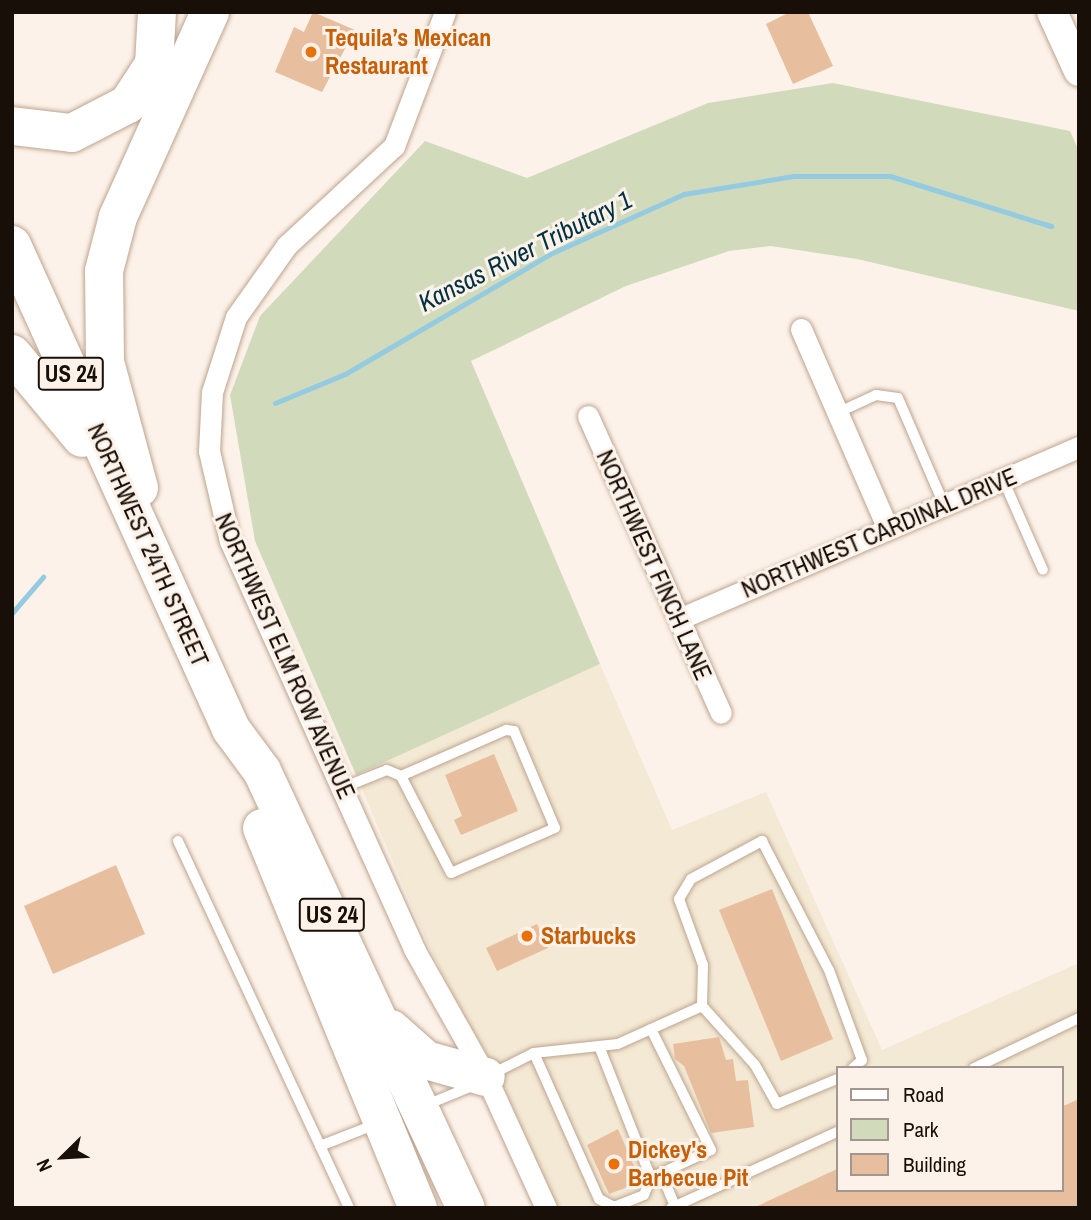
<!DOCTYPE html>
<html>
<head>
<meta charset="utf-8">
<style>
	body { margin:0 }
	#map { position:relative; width:1091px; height:1220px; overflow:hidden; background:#fdf2e9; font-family:"Archivo Narrow",sans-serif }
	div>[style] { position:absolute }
	.commercial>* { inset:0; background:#f4e9d4 }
	.green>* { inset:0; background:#d1dbbc }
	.stream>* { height:5px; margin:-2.5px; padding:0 2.5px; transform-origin:2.5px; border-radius:2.5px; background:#94cbe0 }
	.building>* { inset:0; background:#e7bf9e }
	.roads { filter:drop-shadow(0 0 2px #bda48f) drop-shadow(0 0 2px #bda48f) }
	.lane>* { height:10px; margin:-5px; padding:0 5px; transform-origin:5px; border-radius:5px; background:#fff }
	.street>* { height:21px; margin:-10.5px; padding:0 10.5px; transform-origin:10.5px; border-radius:10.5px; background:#fff }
	.secondary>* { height:30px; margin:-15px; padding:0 15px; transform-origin:15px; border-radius:15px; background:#fff }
	.highway>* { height:38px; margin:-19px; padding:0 19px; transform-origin:19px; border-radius:19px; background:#fff }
	.dots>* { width:19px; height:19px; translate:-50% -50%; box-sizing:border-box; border:4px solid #fdf2e9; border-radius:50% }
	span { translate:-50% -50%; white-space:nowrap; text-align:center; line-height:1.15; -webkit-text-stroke:6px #fdf2e9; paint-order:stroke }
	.shield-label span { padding:2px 5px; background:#fdf2e9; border:2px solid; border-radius:5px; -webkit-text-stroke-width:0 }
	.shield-label { font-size:23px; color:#180f08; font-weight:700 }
	.food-label { font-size:24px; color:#c56008; font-weight:700 }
	.left { translate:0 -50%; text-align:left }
	.street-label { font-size:24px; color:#180f08 }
	.water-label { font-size:26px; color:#003140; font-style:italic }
	.frame { position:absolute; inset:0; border:14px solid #180f08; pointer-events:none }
	.legend { position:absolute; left:836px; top:1066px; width:228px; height:126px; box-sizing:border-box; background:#fdf2e9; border:2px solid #a1978f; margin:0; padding:9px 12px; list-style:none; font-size:21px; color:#180f08 }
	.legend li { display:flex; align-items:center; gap:14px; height:35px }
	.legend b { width:35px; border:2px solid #a1978f }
	.north { position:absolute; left:28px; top:1122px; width:70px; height:70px; -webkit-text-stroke:5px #fdf2e9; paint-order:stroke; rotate:246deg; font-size:19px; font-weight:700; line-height:28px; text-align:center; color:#180f08 }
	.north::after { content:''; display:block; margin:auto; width:24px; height:32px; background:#180f08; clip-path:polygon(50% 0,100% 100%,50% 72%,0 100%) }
</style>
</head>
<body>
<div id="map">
	<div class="commercial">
		<div style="clip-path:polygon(evenodd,600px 664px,672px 830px,766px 792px,882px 1050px,1079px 963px,1079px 1208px,557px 1208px,427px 942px,356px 775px,600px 664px,837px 1068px,1061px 1068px,1061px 1190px,837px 1190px,837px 1068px)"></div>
	</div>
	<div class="green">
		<div style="clip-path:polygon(833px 83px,1070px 131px,1079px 151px,1079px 311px,857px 259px,771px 246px,729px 251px,626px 286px,471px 361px,600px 664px,356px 775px,255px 541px,230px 395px,260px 316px,425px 141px,527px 178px,708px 103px)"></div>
	</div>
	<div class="stream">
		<div style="left:275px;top:403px;width:76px;rotate:-22.5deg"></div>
		<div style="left:345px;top:374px;width:240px;rotate:-30.3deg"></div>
		<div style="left:552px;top:253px;width:145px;rotate:-24.1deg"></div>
		<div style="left:684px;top:194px;width:111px;rotate:-9.3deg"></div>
		<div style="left:794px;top:176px;width:96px"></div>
		<div style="left:890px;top:176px;width:169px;rotate:17.3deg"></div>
		<div style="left:12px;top:613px;width:48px;rotate:-49.3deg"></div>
	</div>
	<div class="building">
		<div style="clip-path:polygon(313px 12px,355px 30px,322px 92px,275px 72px,294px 27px,304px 32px)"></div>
		<div style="clip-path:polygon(790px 12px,808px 12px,833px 66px,793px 84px,766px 24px)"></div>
		<div style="clip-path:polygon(494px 754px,518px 811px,461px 835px,454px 820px,462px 816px,445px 775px)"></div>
		<div style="clip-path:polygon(116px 865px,145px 934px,53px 974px,24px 906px)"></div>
		<div style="clip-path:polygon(772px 889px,833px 1039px,781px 1061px,719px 910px)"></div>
		<div style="clip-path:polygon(537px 924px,548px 948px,497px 971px,486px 948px)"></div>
		<div style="clip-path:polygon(719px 1037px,726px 1060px,733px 1059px,736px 1081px,748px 1080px,754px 1127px,711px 1133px,684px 1066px,675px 1059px,673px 1044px)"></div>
		<div style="clip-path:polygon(1079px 1099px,1079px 1208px,753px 1208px,837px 1169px,837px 1190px,1061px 1190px,1061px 1107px)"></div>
		<div style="clip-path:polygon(618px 1129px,641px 1182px,609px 1194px,587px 1145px)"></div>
	</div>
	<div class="roads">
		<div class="lane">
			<div style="left:837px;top:413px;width:43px;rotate:-24.8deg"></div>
			<div style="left:876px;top:395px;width:22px;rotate:8deg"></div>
			<div style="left:898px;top:398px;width:116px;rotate:66.7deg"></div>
			<div style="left:1003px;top:479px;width:99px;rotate:66.3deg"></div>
			<div style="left:342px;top:788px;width:48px;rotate:-21.8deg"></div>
			<div style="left:387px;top:770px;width:15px;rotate:23deg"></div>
			<div style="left:401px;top:776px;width:115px;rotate:-23.7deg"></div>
			<div style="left:506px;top:730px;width:8px;rotate:7deg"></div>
			<div style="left:514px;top:731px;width:105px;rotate:67.1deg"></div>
			<div style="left:555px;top:828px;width:113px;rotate:156.6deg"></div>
			<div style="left:451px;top:873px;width:109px;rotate:-117.3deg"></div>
			<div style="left:178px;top:841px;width:405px;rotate:65deg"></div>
			<div style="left:651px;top:1029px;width:135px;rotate:63.6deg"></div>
			<div style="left:711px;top:1150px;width:66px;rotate:155deg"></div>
			<div style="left:534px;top:1053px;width:160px;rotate:66deg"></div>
			<div style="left:599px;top:1199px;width:17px;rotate:28deg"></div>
			<div style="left:614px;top:1207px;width:32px;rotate:-22deg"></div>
			<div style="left:644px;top:1195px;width:18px;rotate:-68deg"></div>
			<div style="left:651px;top:1178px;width:142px;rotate:-111.5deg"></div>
			<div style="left:974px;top:1068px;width:116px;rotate:-25.5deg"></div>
			<div style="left:490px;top:1075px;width:49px;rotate:-26.6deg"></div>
			<div style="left:534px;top:1053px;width:84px;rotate:-6.1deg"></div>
			<div style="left:618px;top:1044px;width:92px;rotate:-24.3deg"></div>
			<div style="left:837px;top:1079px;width:65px;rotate:157.4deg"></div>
			<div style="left:777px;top:1104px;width:45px;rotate:-119.4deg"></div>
			<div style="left:755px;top:1065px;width:79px;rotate:-131.9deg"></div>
			<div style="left:702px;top:1006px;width:41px;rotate:-88.6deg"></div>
			<div style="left:703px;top:965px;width:70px;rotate:-110deg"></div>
			<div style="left:679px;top:899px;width:23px;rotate:-59deg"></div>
			<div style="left:691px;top:879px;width:81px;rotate:-28.2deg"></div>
			<div style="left:762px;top:841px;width:145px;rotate:62.6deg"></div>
			<div style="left:829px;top:970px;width:96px;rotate:69.9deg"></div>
			<div style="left:862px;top:1060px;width:12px;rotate:138deg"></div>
			<div style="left:424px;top:1106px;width:57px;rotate:-22.5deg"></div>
			<div style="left:320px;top:1146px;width:60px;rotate:-21.4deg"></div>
			<div style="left:661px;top:1173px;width:36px;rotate:67deg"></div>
			<div style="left:671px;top:1208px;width:183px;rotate:-24.6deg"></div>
		</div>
		<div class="street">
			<div style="left:445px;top:12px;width:143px;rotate:110.8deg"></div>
			<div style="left:394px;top:146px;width:146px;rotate:137.2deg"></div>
			<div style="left:287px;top:245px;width:88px;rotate:125.3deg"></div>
			<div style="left:236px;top:317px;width:79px;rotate:107.7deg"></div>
			<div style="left:212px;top:392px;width:59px;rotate:92.9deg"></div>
			<div style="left:209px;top:451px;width:92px;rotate:76.9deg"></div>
			<div style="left:230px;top:541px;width:448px;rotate:65.7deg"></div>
			<div style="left:414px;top:949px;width:147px;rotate:60.6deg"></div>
			<div style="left:486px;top:1077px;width:144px;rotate:65.4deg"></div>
			<div style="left:801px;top:329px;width:218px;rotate:66.5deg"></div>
			<div style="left:588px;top:416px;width:325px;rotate:65.9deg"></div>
			<div style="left:679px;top:619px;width:435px;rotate:-23.3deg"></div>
		</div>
		<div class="secondary">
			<div style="left:1052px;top:12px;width:65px;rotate:65.4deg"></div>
		</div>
		<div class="highway">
			<div style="left:12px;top:126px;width:60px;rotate:6.7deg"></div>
			<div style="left:72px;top:133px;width:63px;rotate:-27.4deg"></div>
			<div style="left:128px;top:104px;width:48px;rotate:-57deg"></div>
			<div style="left:154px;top:64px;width:52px;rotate:-86.7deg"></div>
			<div style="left:12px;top:245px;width:531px;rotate:65.65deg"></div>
			<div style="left:231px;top:729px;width:52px;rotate:53.6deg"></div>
			<div style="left:262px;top:771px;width:482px;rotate:65deg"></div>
			<div style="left:12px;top:354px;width:109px;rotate:50.2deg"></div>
			<div style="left:139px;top:488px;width:131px;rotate:-105.1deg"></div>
			<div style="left:105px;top:362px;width:91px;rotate:-90.6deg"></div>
			<div style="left:104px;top:271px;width:56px;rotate:-75.5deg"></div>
			<div style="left:118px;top:217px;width:225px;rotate:-65.8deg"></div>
			<div style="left:262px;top:828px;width:411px;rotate:67.7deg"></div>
			<div style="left:391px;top:1029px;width:47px;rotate:41.5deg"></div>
			<div style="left:426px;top:1060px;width:62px;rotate:15.8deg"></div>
		</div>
	</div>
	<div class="dots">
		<div style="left:311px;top:52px;background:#e8710a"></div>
		<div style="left:527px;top:936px;background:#e8710a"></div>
		<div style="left:614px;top:1164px;background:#e8710a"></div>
	</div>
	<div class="shield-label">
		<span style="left:71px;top:374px">US 24</span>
		<span style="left:332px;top:915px">US 24</span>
	</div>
	<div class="food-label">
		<span class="left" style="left:325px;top:52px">Tequila’s Mexican<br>Restaurant</span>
		<span class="left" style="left:541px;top:936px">Starbucks</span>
		<span class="left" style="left:628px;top:1164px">Dickey's<br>Barbecue Pit</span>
	</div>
	<div class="street-label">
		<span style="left:879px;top:533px;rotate:-23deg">NORTHWEST CARDINAL DRIVE</span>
		<span style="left:148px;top:545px;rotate:66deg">NORTHWEST 24TH STREET</span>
		<span style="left:654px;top:565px;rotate:66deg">NORTHWEST FINCH LANE</span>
		<span style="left:285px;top:656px;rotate:66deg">NORTHWEST ELM ROW AVENUE</span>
	</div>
	<div class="water-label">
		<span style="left:525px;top:251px;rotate:-27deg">Kansas River Tributary 1</span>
	</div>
	<div class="frame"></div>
	<ul class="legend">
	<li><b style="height:9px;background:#fff"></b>Road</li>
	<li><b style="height:19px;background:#d1dbbc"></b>Park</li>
	<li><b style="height:19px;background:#e7bf9e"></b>Building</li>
	</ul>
	<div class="north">N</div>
</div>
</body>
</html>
